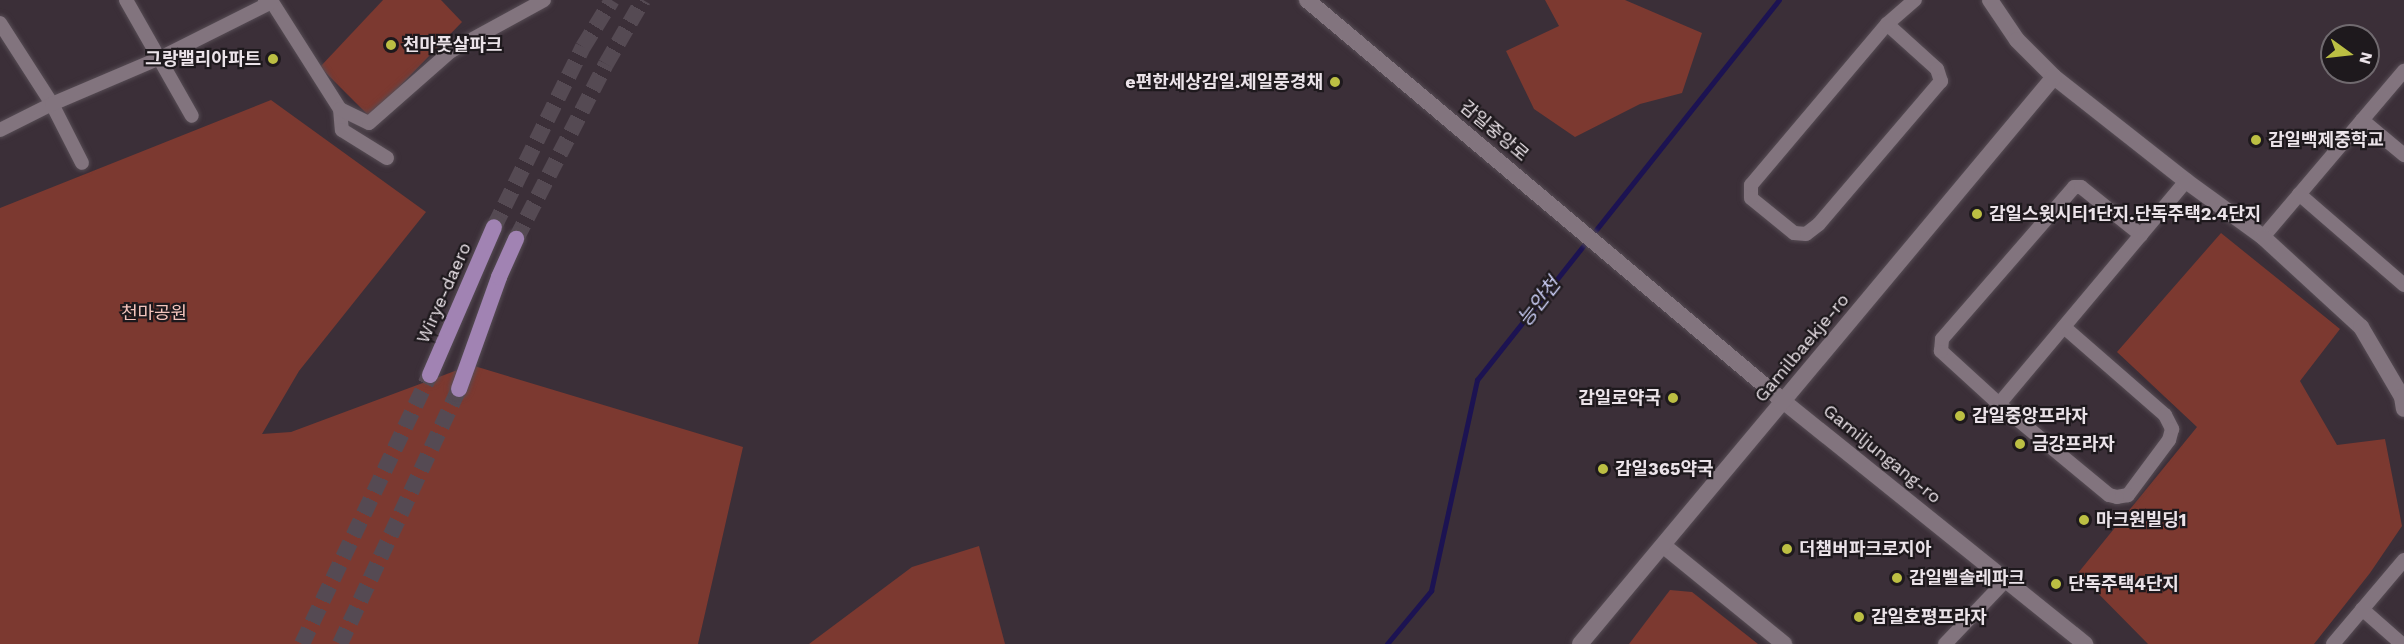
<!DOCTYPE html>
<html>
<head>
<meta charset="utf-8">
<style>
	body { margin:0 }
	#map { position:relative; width:2404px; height:644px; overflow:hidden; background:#3b2f38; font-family:"Work Sans","Noto Sans KR",sans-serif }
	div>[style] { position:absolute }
	.green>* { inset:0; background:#7c3930 }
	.stream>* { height:4.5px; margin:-2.25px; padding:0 2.25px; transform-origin:2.25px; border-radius:2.25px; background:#1c1352 }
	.primary-tunnel>* { height:16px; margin-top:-8px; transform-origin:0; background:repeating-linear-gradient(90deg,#554a53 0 16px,transparent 0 24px) }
	.roads { filter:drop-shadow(0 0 2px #564c54) drop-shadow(0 0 2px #564c54) }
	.minor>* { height:14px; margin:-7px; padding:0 7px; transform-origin:7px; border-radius:7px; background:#82747e }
	.tertiary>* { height:16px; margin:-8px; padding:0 8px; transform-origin:8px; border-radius:8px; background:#82747e }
	.secondary>* { height:16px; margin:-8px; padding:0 8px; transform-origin:8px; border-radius:8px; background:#82747e }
	.primary>* { height:16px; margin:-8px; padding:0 8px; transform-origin:8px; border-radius:8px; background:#a183b3 }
	.dots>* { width:16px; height:16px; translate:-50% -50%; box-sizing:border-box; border:3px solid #1e191d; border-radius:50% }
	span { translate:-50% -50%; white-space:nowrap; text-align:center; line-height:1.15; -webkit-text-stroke:4.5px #1e191d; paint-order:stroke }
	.poi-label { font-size:18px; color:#ebe3e9; font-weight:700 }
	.left { translate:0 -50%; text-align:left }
	.right { translate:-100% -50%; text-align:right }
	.street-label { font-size:18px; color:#ebe3e9 }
	.park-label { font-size:18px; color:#f3c4bc }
	.water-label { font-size:20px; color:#cacdf5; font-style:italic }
	.north { position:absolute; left:2320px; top:24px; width:60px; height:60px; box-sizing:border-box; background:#1e191d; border:2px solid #706a6f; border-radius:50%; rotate:105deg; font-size:16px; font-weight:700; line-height:24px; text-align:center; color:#ebe3e9 }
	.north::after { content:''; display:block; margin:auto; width:21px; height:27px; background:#bcbf43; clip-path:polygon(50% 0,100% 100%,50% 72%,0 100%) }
</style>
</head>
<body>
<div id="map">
	<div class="green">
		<div style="clip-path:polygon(383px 0,441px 0,462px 22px,370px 117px,320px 67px)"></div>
		<div style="clip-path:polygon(1545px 0,1625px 0,1702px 33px,1682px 93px,1640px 104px,1575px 137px,1534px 109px,1506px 51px,1559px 26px)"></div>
		<div style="clip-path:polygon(271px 100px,426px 212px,299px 371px,262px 434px,291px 432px,471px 365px,743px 447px,698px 644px,0 644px,0 208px)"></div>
		<div style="clip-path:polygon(2221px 233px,2340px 329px,2300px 381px,2337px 445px,2385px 439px,2402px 526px,2370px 573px,2314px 644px,2148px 644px,2078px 573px,2197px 427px,2117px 352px)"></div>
		<div style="clip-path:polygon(979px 546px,1005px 644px,809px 644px,912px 567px)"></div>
		<div style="clip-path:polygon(1670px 590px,1692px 592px,1758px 644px,1629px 644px)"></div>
	</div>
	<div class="stream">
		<div style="left:1592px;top:235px;width:300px;rotate:-51.5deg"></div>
		<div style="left:1387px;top:644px;width:69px;rotate:-50.3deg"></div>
		<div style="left:1431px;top:591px;width:216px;rotate:-77.7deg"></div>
		<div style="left:1477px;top:380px;width:177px;rotate:-51.6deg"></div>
	</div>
	<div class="primary-tunnel">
		<div style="left:494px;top:227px;width:201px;rotate:-63.7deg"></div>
		<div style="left:583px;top:47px;width:55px;rotate:-58.3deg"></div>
		<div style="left:516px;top:239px;width:197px;rotate:-62.8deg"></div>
		<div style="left:606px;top:64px;width:74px;rotate:-60deg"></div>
		<div style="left:302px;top:644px;width:298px;rotate:-64.6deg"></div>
		<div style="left:340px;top:644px;width:281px;rotate:-65deg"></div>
	</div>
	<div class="roads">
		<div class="minor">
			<div style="left:126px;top:0;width:133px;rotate:60.4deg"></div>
			<div style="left:265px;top:0;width:7px;rotate:16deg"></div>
			<div style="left:272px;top:2px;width:127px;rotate:57.6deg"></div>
			<div style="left:340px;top:109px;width:21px;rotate:85deg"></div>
			<div style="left:342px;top:130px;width:53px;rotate:31.9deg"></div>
			<div style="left:0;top:23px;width:96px;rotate:57.3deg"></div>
			<div style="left:52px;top:104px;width:66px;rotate:63deg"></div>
			<div style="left:1887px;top:24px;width:67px;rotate:42deg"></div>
			<div style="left:1937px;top:69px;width:13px;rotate:72deg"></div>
			<div style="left:1941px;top:81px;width:188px;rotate:130.5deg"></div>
			<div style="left:1819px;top:224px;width:16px;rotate:142deg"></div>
			<div style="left:1806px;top:234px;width:12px;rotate:-175deg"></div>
			<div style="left:1794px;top:233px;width:55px;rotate:-140.9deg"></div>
			<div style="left:1751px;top:198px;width:13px;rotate:-90deg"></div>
			<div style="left:1751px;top:185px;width:211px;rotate:-49.8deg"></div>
			<div style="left:1887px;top:24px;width:37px;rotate:-41deg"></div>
			<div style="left:340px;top:109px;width:32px;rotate:26deg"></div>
			<div style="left:369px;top:123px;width:109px;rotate:-41.3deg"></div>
			<div style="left:451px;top:51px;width:106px;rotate:-28.7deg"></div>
			<div style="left:2362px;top:120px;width:55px;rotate:39.8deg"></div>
			<div style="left:0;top:130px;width:58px;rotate:-26.6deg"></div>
			<div style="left:52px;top:104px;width:117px;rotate:-23.1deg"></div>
			<div style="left:160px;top:58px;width:125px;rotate:-26.6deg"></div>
			<div style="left:2299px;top:194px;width:139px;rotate:40.9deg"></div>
			<div style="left:2263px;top:237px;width:218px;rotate:-49.7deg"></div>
			<div style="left:2064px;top:327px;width:134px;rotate:41.1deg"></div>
			<div style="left:2165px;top:415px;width:16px;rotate:63deg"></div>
			<div style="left:2172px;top:429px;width:11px;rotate:105deg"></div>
			<div style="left:2169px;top:440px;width:69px;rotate:126.7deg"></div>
			<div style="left:2128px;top:495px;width:11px;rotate:170deg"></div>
			<div style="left:2117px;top:497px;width:8px;rotate:-166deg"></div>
			<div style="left:2109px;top:495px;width:143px;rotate:-140.4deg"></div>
			<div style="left:1999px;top:404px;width:79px;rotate:-137.6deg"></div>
			<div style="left:1941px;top:351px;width:12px;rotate:-85deg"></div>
			<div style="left:1942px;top:339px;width:201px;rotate:-49deg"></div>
			<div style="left:2074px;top:187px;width:7px"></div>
			<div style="left:2081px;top:187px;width:77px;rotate:38.7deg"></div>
			<div style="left:1999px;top:404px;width:291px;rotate:-50deg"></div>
			<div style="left:2362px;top:609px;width:53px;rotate:41.2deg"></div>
			<div style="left:1945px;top:644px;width:90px;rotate:-46.4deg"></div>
			<div style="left:2333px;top:644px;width:110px;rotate:-49.8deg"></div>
		</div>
		<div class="tertiary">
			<div style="left:1990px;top:0;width:48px;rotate:56deg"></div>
			<div style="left:2017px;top:40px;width:52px;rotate:45deg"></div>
			<div style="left:2054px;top:77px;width:168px;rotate:38.2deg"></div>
			<div style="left:2186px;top:181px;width:95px;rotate:36deg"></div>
			<div style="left:2263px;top:237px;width:133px;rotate:42.6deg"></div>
			<div style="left:2361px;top:327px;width:81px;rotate:59.6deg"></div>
			<div style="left:2402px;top:397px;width:12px;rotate:81deg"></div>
			<div style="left:1664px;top:546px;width:155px;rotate:39.2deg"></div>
		</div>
		<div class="secondary">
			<div style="left:1307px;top:0;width:622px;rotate:40.11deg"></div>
			<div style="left:1783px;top:401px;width:388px;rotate:38.8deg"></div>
			<div style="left:1580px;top:644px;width:739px;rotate:-50.11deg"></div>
		</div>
		<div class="primary">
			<div style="left:430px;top:375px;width:161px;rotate:-66.6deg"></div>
			<div style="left:459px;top:389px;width:119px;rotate:-70.3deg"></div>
			<div style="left:499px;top:277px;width:42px;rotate:-65.9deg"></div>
		</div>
	</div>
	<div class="dots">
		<div style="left:391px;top:45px;background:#bcbf43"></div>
		<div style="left:273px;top:59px;background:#bcbf43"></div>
		<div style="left:1335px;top:82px;background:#bcbf43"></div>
		<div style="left:2256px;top:140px;background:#bcbf43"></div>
		<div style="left:1977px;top:214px;background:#bcbf43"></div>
		<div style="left:1673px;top:398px;background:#bcbf43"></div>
		<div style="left:1960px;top:416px;background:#bcbf43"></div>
		<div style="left:2020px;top:444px;background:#bcbf43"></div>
		<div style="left:1603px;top:469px;background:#bcbf43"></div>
		<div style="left:2084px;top:520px;background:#bcbf43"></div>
		<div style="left:1787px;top:549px;background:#bcbf43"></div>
		<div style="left:1897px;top:578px;background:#bcbf43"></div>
		<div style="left:2056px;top:584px;background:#bcbf43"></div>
		<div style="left:1859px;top:617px;background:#bcbf43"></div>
	</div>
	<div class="poi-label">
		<span class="left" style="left:403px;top:45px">천마풋살파크</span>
		<span class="right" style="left:261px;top:59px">그랑밸리아파트</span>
		<span class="right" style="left:1323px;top:82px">e편한세상감일.제일풍경채</span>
		<span class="left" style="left:2268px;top:140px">감일백제중학교</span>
		<span class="left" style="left:1989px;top:214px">감일스윗시티1단지.단독주택2.4단지</span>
		<span class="right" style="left:1661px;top:398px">감일로약국</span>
		<span class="left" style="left:1972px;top:416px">감일중앙프라자</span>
		<span class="left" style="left:2032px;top:444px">금강프라자</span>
		<span class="left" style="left:1615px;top:469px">감일365약국</span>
		<span class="left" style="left:2096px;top:520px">마크원빌딩1</span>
		<span class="left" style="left:1799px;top:549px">더챔버파크로지아</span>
		<span class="left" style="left:1909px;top:578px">감일벨솔레파크</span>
		<span class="left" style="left:2068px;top:584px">단독주택4단지</span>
		<span class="left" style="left:1871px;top:617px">감일호평프라자</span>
	</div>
	<div class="street-label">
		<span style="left:1494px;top:131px;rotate:40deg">감일중앙로</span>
		<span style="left:444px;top:293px;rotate:-66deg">Wirye-daero</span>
		<span style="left:1802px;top:348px;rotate:-50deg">Gamilbaekje-ro</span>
		<span style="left:1882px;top:454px;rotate:39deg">Gamiljungang-ro</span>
	</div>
	<div class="park-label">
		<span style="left:154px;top:313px">천마공원</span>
	</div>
	<div class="water-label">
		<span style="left:1539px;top:302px;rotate:-52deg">능안천</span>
	</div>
	<div class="north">N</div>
</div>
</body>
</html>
